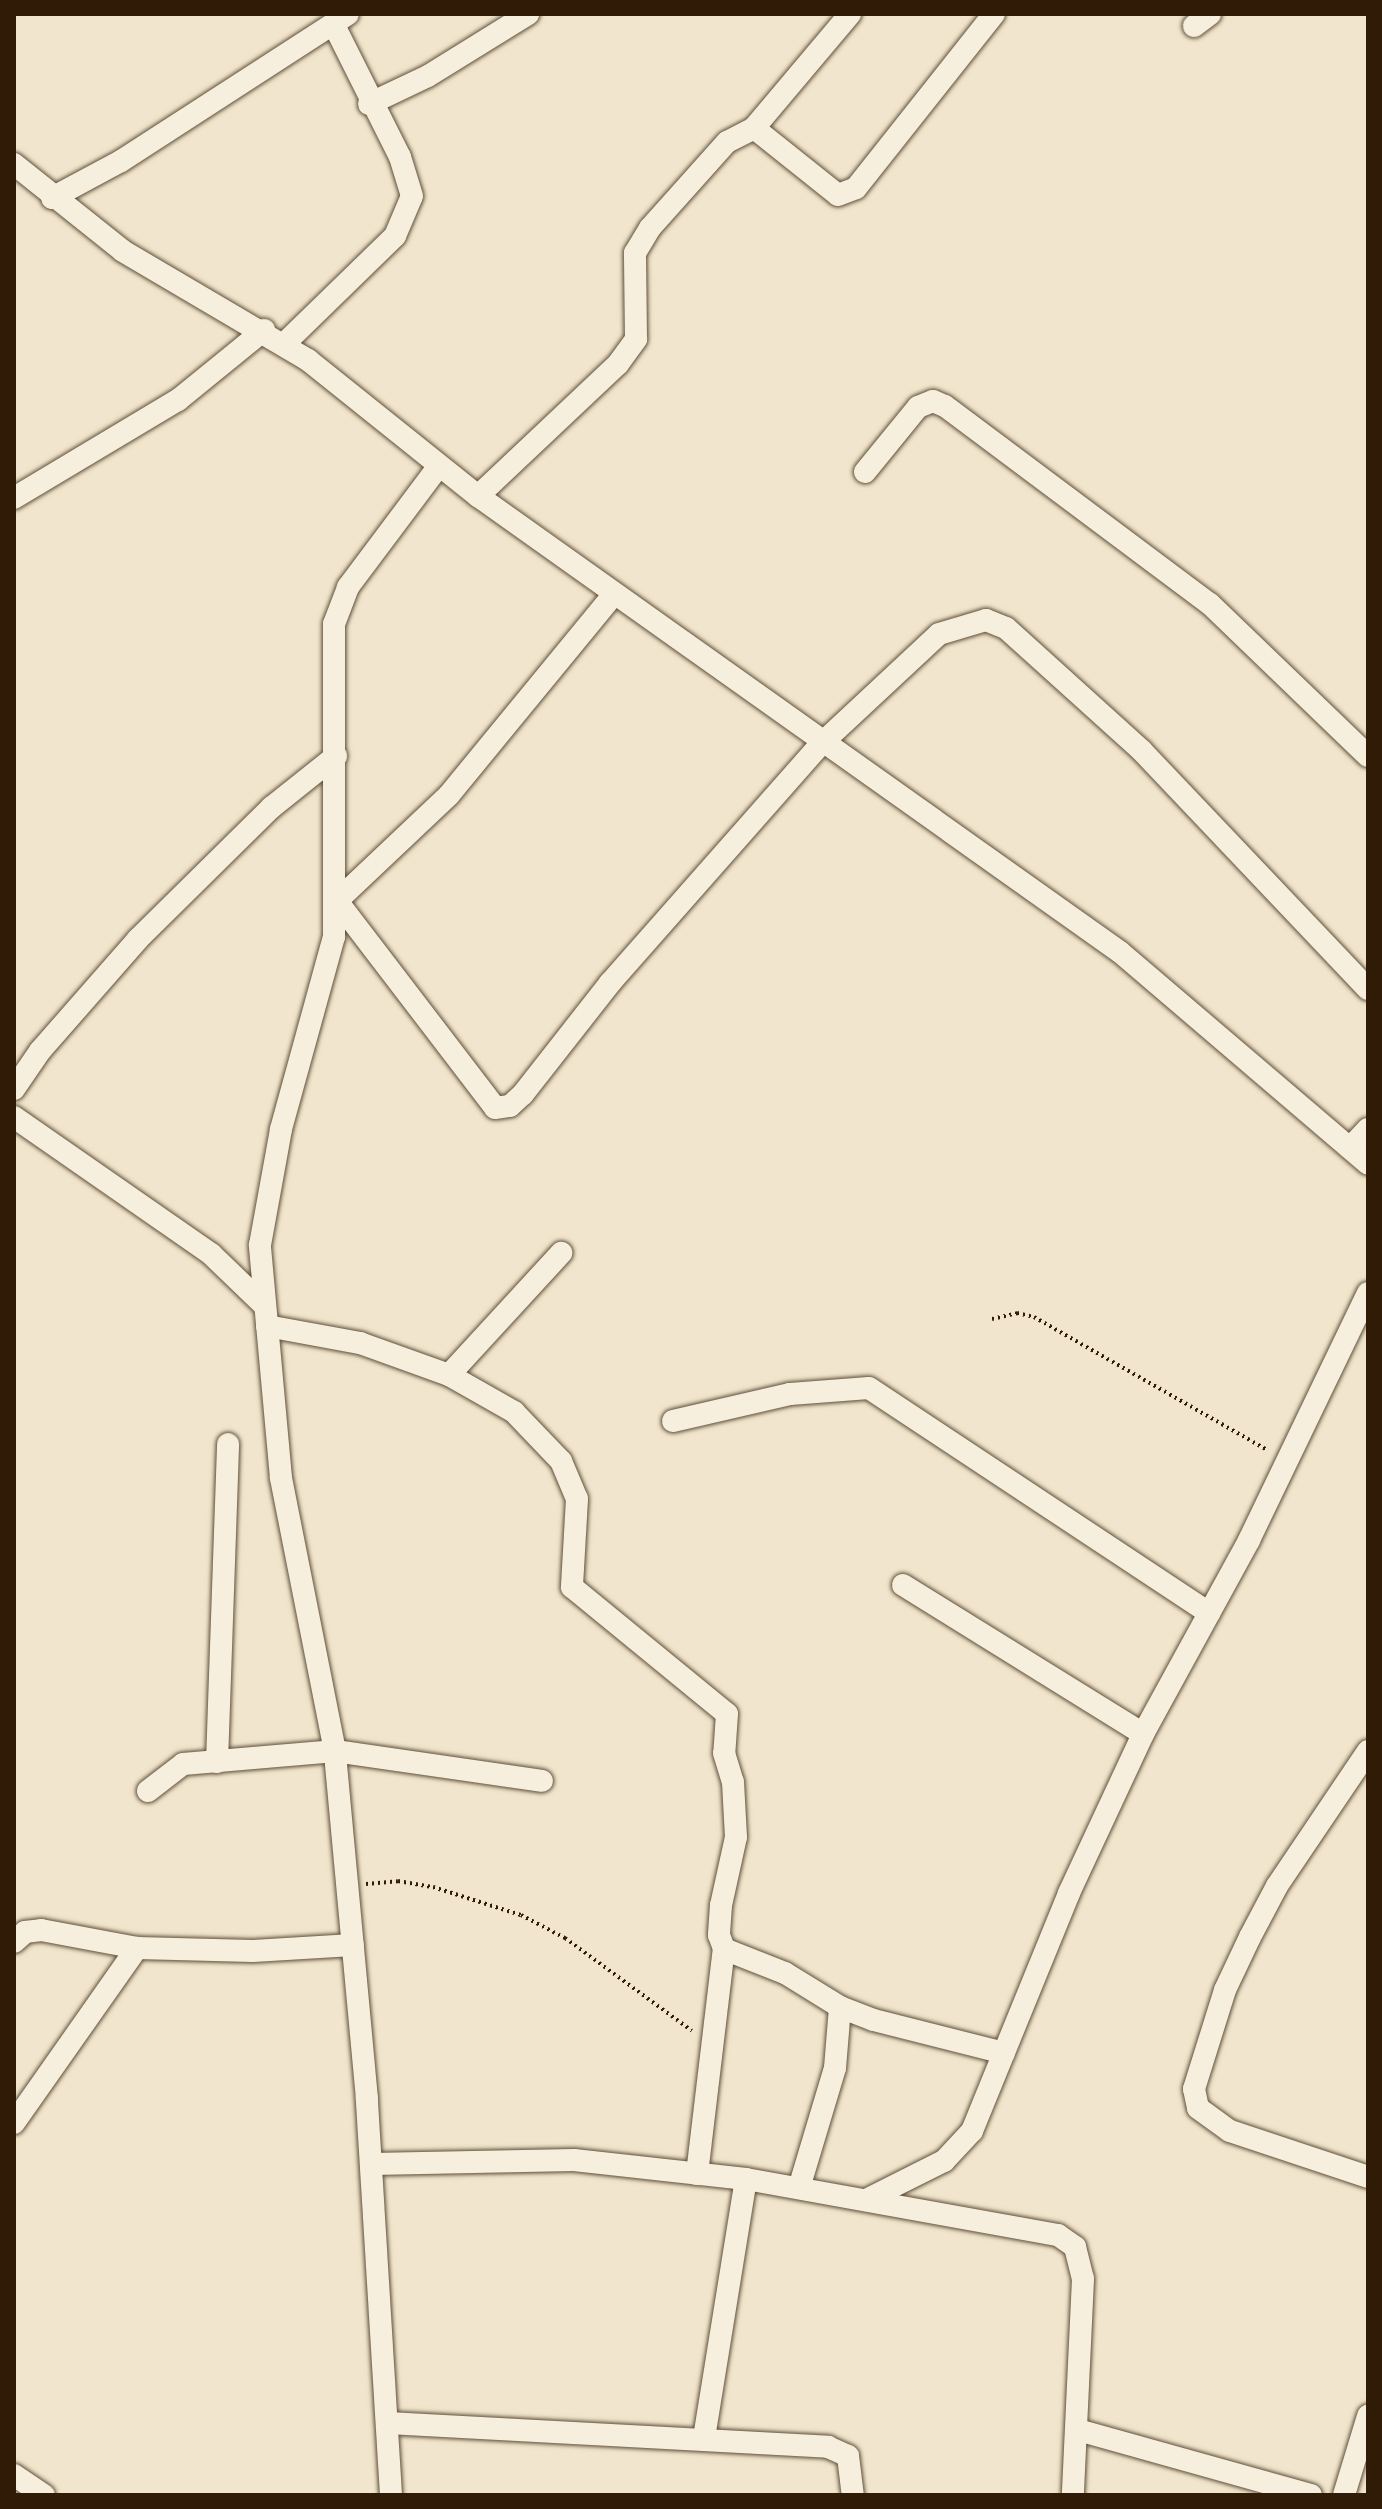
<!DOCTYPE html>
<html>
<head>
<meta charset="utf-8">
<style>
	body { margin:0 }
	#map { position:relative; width:1382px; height:2509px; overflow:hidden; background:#f1e6cd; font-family:"IM FELL French Canon",serif }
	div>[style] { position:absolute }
	.path>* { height:4px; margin-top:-2px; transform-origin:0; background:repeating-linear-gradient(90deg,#301b07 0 2px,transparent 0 6px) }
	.roads { filter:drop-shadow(0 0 2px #604e38) drop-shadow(0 0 2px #604e38) }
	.street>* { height:22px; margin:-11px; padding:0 11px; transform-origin:11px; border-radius:11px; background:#f6efde }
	span { translate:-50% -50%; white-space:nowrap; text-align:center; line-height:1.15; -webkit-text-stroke:6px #f6efde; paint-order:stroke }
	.frame { position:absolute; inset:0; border:16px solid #301b07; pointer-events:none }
</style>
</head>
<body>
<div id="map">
	<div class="path">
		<div style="left:992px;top:1319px;width:26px;rotate:-13deg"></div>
		<div style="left:1017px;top:1313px;width:17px;rotate:13deg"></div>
		<div style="left:1034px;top:1317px;width:268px;rotate:29.7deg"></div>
		<div style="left:366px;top:1884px;width:32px;rotate:-5deg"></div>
		<div style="left:398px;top:1881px;width:36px;rotate:10deg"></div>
		<div style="left:433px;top:1887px;width:92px;rotate:17.7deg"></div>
		<div style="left:521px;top:1915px;width:50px;rotate:27.6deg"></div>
		<div style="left:565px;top:1938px;width:157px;rotate:36.2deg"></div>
	</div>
	<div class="roads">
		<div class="street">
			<div style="left:1194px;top:26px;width:20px;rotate:-37deg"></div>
			<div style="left:369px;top:104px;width:65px;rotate:-25.4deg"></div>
			<div style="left:428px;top:76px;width:118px;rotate:-31.8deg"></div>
			<div style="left:754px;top:128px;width:149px;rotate:-49.9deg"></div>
			<div style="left:14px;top:164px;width:139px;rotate:38.6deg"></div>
			<div style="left:123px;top:251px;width:215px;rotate:30.5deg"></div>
			<div style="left:308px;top:360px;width:218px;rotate:38.7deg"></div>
			<div style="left:478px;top:496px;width:787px;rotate:35.39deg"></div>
			<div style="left:1120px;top:952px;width:326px;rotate:40.5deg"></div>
			<div style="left:52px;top:198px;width:78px;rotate:-28.2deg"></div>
			<div style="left:121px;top:161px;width:270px;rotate:-32.9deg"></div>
			<div style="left:284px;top:344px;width:155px;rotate:-44.2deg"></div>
			<div style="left:395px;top:236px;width:43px;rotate:-67deg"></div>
			<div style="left:412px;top:196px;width:41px;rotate:-107.1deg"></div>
			<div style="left:400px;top:157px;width:148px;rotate:-116.6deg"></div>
			<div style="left:865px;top:472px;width:84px;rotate:-50.8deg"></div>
			<div style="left:918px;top:407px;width:16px;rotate:-22deg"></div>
			<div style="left:933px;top:401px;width:13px;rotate:23deg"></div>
			<div style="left:945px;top:406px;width:331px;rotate:36.8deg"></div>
			<div style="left:1210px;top:604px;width:219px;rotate:43.9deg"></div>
			<div style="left:478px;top:496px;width:192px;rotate:-43.3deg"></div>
			<div style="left:618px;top:364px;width:31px;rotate:-54deg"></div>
			<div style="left:636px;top:339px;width:86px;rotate:-90.7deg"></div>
			<div style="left:635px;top:253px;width:29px;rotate:-59deg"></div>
			<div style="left:650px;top:228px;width:115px;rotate:-48.2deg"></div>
			<div style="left:727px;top:142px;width:30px;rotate:-27deg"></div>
			<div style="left:754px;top:128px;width:107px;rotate:38.6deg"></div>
			<div style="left:838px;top:195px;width:19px;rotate:-21deg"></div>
			<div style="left:856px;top:188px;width:222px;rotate:-51.6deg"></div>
			<div style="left:14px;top:498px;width:191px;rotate:-30.9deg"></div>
			<div style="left:178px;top:400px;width:111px;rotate:-39.1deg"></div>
			<div style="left:614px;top:594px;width:260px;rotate:129.4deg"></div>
			<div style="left:449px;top:795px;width:154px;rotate:136.6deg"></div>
			<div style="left:337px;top:901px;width:260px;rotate:52.6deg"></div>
			<div style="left:495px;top:1108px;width:15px;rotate:-8deg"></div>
			<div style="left:510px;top:1106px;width:18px;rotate:-43deg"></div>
			<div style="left:523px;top:1094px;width:141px;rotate:-51.9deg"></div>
			<div style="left:610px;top:983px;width:319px;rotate:-48.6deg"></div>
			<div style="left:821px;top:744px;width:161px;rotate:-43deg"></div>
			<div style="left:939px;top:634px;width:49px;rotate:-16.6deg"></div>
			<div style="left:986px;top:620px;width:22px;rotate:22deg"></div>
			<div style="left:1006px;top:628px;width:183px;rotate:42.1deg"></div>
			<div style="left:1142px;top:751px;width:328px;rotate:46.5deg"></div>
			<div style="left:14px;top:1089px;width:46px;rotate:-55.6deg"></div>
			<div style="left:40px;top:1051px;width:149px;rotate:-48.8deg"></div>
			<div style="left:138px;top:939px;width:188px;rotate:-44.6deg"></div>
			<div style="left:272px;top:807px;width:82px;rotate:-38.6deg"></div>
			<div style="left:14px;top:1117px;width:240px;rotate:34.8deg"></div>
			<div style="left:211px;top:1254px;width:75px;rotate:43.9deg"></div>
			<div style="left:1350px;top:1148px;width:26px;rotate:-47deg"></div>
			<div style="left:267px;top:1326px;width:95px;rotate:10.4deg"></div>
			<div style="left:360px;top:1343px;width:95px;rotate:19.8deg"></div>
			<div style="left:449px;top:1375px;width:75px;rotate:29.6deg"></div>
			<div style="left:514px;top:1412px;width:68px;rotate:46.2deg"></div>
			<div style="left:561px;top:1461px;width:41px;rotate:67.2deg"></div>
			<div style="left:577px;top:1499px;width:88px;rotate:93.3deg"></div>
			<div style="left:572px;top:1587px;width:200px;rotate:39.3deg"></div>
			<div style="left:727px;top:1714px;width:39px;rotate:94deg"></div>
			<div style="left:724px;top:1753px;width:30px;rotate:73deg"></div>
			<div style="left:733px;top:1782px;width:55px;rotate:86.9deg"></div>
			<div style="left:736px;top:1837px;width:70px;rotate:102.4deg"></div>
			<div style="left:721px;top:1905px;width:30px;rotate:94deg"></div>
			<div style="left:719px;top:1935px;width:15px;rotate:70deg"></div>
			<div style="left:724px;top:1949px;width:66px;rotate:21.5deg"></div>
			<div style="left:785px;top:1973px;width:65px;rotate:31.7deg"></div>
			<div style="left:840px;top:2007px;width:36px;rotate:21deg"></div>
			<div style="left:874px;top:2020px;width:134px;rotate:14.2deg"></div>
			<div style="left:449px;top:1375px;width:166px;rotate:-47.4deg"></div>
			<div style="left:673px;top:1421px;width:120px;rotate:-13deg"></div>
			<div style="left:790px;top:1394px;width:79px;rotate:-4.3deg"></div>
			<div style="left:869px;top:1388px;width:408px;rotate:33.5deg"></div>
			<div style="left:903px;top:1585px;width:282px;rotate:31.8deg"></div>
			<div style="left:1368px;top:1751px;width:163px;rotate:124deg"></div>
			<div style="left:1277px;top:1886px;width:58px;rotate:117.9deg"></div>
			<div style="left:1250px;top:1937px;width:59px;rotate:115.3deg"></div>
			<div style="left:1225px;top:1990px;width:104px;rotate:107.4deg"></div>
			<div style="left:1194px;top:2089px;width:19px;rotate:78deg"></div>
			<div style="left:1198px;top:2108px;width:39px;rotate:36deg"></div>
			<div style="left:1230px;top:2131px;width:145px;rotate:18.4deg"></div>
			<div style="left:217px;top:1762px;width:318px;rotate:-88deg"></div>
			<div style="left:148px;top:1791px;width:44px;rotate:-37.6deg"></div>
			<div style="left:183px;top:1764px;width:153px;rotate:-4.9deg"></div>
			<div style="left:335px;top:1751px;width:209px;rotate:8.2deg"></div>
			<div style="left:14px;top:1942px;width:15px;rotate:-42deg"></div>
			<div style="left:25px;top:1932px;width:16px;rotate:-7deg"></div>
			<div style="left:41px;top:1930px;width:98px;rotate:10.6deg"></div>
			<div style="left:137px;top:1948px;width:116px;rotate:1.5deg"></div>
			<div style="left:253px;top:1951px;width:100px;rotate:-3.4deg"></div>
			<div style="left:14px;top:2123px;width:214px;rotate:-54.9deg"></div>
			<div style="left:372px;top:2164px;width:202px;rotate:-1.1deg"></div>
			<div style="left:574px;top:2160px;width:173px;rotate:6.3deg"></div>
			<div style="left:746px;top:2179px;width:317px;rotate:10.2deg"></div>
			<div style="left:1058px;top:2235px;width:21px;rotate:35deg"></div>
			<div style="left:1075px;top:2247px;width:33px;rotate:76deg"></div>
			<div style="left:1083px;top:2279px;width:216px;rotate:92.7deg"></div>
			<div style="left:697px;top:2174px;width:227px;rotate:-83.2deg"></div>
			<div style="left:799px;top:2188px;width:125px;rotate:-73.3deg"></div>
			<div style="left:835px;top:2068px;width:61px;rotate:-85.3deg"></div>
			<div style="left:868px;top:2199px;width:85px;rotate:-26.6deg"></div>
			<div style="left:944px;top:2161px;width:41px;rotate:-47deg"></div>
			<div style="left:972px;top:2131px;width:257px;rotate:-67.8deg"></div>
			<div style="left:1069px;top:1893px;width:175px;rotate:-65deg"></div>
			<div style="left:1143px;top:1734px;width:221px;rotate:-61.3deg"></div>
			<div style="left:1249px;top:1540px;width:274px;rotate:-64.3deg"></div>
			<div style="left:388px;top:2423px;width:441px;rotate:3.1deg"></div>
			<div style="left:828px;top:2447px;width:22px;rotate:24deg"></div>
			<div style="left:848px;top:2456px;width:39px;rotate:83deg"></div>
			<div style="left:1078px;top:2430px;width:242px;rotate:15.6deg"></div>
			<div style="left:704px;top:2438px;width:262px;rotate:-80.8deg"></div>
			<div style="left:14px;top:2475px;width:36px;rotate:34deg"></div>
			<div style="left:391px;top:2495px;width:397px;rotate:-93.5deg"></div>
			<div style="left:367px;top:2099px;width:349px;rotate:-95.3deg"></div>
			<div style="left:335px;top:1751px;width:278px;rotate:-101.2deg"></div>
			<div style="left:281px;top:1478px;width:234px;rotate:-95.2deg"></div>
			<div style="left:260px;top:1245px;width:118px;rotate:-79.7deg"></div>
			<div style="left:281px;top:1129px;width:199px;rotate:-74.6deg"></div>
			<div style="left:334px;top:937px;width:313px;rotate:-90deg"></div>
			<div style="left:334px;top:624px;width:40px;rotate:-69deg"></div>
			<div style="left:348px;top:587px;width:151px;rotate:-53.1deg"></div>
			<div style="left:1344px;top:2495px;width:83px;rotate:-73.1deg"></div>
		</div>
	</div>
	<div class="frame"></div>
</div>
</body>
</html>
